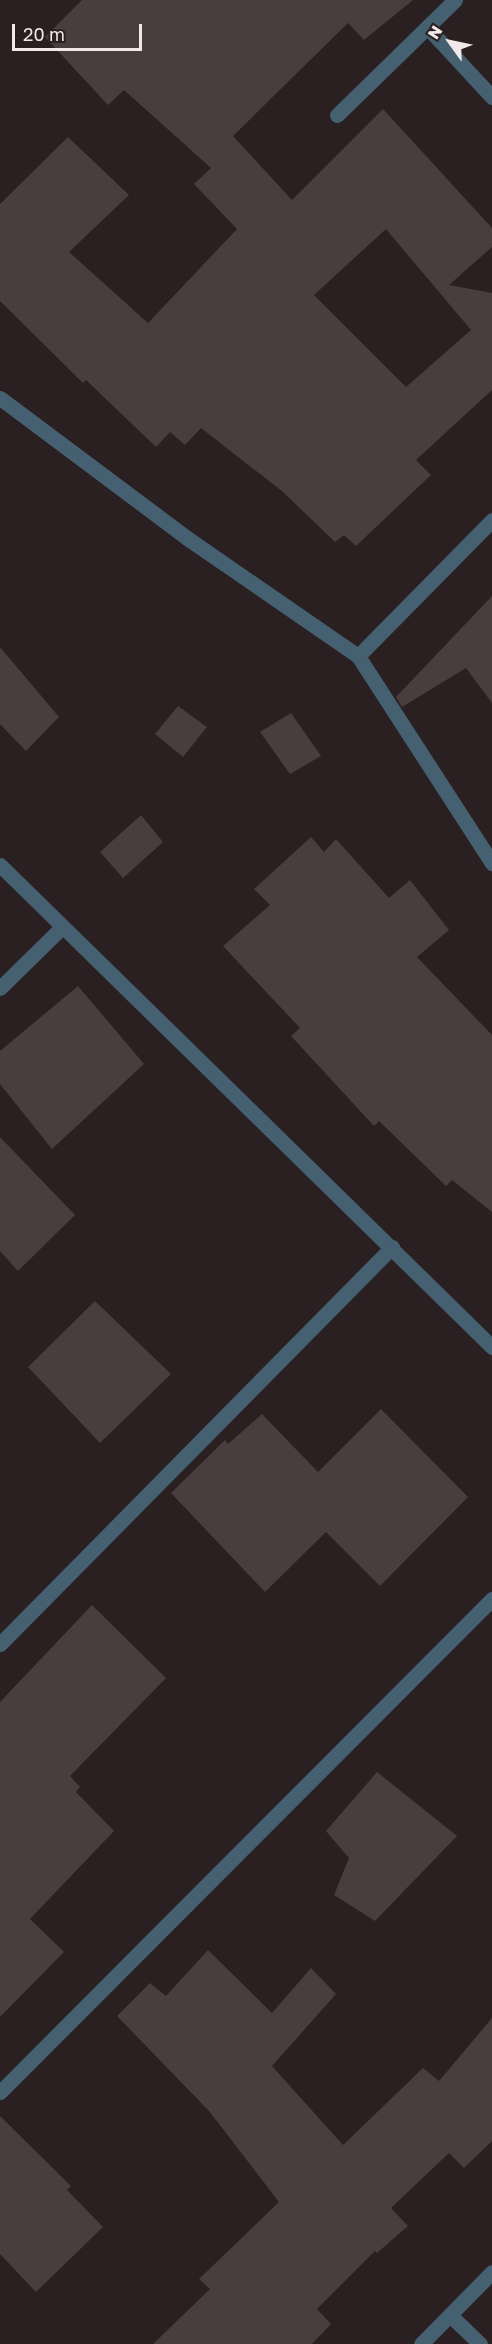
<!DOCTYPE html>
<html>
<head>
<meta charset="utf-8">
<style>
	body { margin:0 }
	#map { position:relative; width:492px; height:2344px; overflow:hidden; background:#2a1f21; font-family:"Golos Text",sans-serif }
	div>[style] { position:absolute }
	.building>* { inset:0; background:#493d3f }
	.minor>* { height:15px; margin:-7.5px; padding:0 7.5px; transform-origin:7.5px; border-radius:7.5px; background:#456070 }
	.tertiary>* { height:15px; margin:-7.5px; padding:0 7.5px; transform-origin:7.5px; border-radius:7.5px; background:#456070 }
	span { translate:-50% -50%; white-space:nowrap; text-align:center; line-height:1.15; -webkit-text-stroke:4.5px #2a1f21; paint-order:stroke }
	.north { position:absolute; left:420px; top:12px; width:60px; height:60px; -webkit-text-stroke:4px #2a1f21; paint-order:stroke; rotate:303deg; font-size:16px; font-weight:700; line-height:24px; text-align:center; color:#f0e8e9 }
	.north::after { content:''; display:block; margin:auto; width:21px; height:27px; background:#f0e8e9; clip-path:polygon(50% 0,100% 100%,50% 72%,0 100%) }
	.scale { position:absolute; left:12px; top:24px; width:130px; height:27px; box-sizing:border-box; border:3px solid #f0e8e9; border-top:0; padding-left:8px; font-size:18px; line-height:21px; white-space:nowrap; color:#f0e8e9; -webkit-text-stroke:4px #2a1f21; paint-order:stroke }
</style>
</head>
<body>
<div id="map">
	<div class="building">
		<div style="clip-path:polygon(evenodd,82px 0,413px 0,364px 40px,348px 23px,233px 136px,292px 200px,383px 109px,492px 228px,492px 247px,449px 285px,492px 293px,492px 390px,416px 460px,431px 475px,356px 546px,344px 535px,335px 542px,283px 492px,201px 428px,185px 445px,170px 432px,156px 447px,86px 380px,83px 383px,0 301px,0 204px,68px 137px,129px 195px,69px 252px,148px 323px,237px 229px,194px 184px,211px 168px,124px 90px,108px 105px,45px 37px,82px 0,386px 229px,471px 330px,406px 387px,314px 295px,386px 229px)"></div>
		<div style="clip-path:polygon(492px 596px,492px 703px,466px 668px,402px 707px,396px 697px)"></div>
		<div style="clip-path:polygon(0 647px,59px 717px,26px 751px,0 724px)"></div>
		<div style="clip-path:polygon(178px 706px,207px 727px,183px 757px,155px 734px)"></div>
		<div style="clip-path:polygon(291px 713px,321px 756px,290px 774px,260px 732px)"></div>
		<div style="clip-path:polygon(141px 815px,163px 842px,123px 878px,100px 852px)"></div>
		<div style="clip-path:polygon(311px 837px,324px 852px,336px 839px,389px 898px,410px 880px,449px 930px,417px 957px,492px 1035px,492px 1212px,452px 1180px,446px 1186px,379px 1121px,374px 1126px,291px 1036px,300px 1028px,223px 946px,270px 905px,254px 889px)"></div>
		<div style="clip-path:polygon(78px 986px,144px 1064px,52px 1149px,0 1084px,0 1051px)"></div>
		<div style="clip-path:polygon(0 1137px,75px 1215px,18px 1271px,0 1251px)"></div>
		<div style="clip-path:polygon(95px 1301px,171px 1374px,100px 1443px,28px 1367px)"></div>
		<div style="clip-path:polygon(381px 1409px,468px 1497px,380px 1586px,326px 1532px,265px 1592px,171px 1493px,225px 1440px,228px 1444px,262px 1414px,318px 1472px)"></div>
		<div style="clip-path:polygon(92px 1605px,166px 1678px,70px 1776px,80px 1787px,76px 1792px,114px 1831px,30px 1919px,64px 1952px,0 2017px,0 1702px)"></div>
		<div style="clip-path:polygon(377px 1772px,457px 1836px,375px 1921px,334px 1895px,349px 1858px,326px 1831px)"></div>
		<div style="clip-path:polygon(208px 1950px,272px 2013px,311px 1968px,336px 1994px,272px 2066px,343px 2145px,423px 2068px,439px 2081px,492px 2018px,492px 2141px,464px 2168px,449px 2153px,391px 2208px,408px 2226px,377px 2253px,375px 2251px,317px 2309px,331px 2324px,312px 2344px,153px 2344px,210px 2289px,199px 2279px,279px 2202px,209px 2111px,117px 2016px,150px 1983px,166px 1996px)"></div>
		<div style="clip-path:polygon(0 2116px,71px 2186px,67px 2190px,103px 2227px,36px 2292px,0 2254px)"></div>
	</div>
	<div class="minor">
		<div style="left:427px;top:27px;width:96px;rotate:47.1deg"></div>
		<div style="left:337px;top:115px;width:165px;rotate:-44.3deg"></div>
		<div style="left:0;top:398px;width:234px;rotate:36.8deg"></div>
		<div style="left:187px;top:538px;width:208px;rotate:34.6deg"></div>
		<div style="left:358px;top:656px;width:247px;rotate:57.1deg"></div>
		<div style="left:358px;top:656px;width:191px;rotate:-45.4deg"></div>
		<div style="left:0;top:865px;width:689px;rotate:44.41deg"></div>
		<div style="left:0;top:988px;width:87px;rotate:-44.5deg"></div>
		<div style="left:0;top:1644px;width:558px;rotate:-45.36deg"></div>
		<div style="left:0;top:2092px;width:697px;rotate:-45.06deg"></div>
		<div style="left:450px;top:2315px;width:42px;rotate:44deg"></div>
	</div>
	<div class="tertiary">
		<div style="left:421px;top:2344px;width:101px;rotate:-45.4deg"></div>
	</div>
	<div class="north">N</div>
	<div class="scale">20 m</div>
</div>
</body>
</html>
